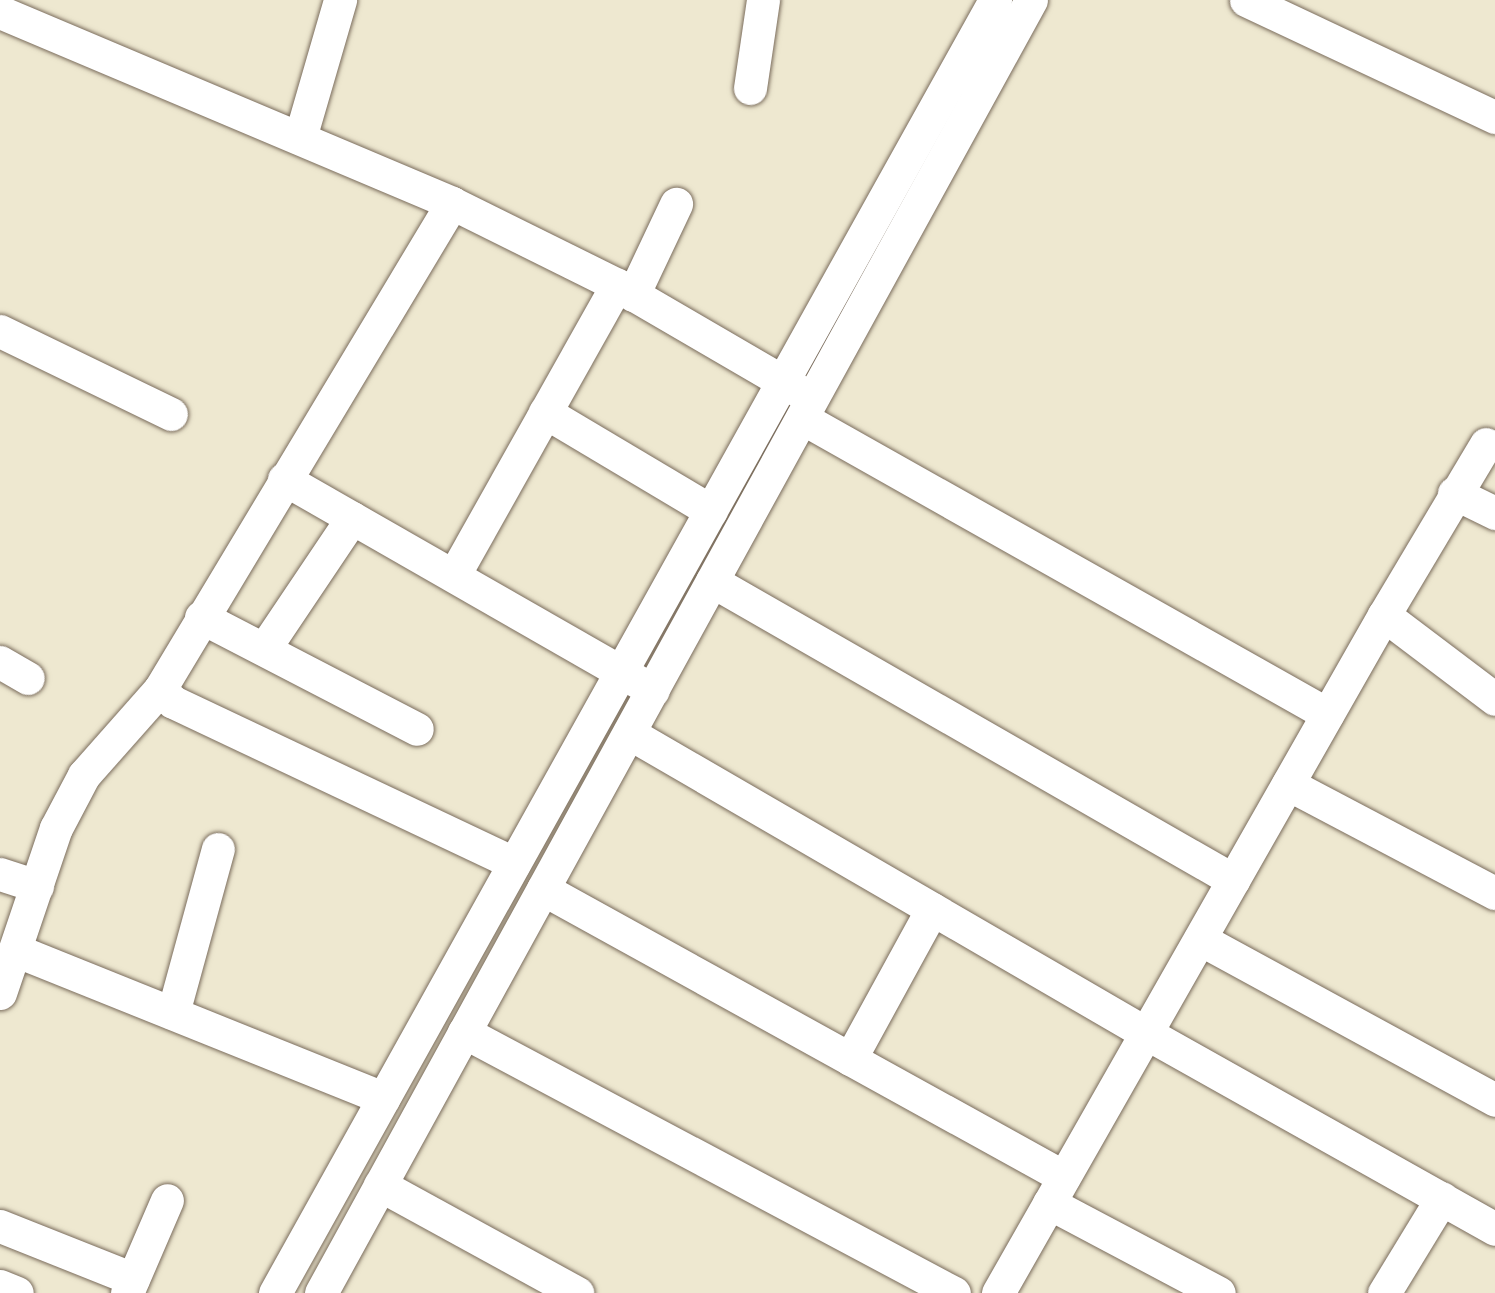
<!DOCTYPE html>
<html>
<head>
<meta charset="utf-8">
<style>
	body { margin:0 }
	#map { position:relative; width:1495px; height:1293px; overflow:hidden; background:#eee8d0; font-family:Mali,sans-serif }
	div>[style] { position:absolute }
	.roads { filter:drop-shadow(0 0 2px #7a6c5c) drop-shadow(0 0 2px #7a6c5c) }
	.minor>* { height:33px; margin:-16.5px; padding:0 16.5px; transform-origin:16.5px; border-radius:16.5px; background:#fff }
	.major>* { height:33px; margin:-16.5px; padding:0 16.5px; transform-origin:16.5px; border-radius:16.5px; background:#fff }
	span { translate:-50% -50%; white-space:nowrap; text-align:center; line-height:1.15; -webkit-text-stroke:5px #f7f3e8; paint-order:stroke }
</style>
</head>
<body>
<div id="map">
	<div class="roads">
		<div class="minor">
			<div style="left:1246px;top:0;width:275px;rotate:25.2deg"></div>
			<div style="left:0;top:12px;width:491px;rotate:22.9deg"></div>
			<div style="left:452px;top:203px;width:184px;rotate:26.4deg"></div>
			<div style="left:617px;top:285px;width:221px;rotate:30.2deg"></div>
			<div style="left:750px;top:88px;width:89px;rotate:-81.6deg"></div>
			<div style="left:300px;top:138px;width:144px;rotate:-73.8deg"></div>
			<div style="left:452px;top:203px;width:567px;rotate:121deg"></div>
			<div style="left:160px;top:689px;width:18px;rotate:45deg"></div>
			<div style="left:173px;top:702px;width:377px;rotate:25.3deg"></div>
			<div style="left:633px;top:295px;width:101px;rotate:-64.7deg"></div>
			<div style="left:0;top:331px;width:190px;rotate:25.9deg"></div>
			<div style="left:545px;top:412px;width:193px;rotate:30.8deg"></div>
			<div style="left:802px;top:418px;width:603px;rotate:29.41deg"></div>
			<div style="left:284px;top:479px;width:425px;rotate:29.8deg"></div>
			<div style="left:1454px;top:493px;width:46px;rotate:26deg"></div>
			<div style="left:454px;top:575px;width:333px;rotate:-60.7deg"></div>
			<div style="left:712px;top:581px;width:601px;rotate:29.85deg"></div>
			<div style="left:1384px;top:615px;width:139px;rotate:37.1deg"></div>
			<div style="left:201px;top:617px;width:243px;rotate:27.4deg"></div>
			<div style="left:264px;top:649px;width:158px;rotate:-56.1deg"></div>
			<div style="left:0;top:662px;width:32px;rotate:30deg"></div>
			<div style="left:629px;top:733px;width:598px;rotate:30.13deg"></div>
			<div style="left:1146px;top:1033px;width:400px;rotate:29.3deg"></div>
			<div style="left:1288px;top:784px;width:234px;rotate:27.8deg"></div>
			<div style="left:0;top:874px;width:39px;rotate:18deg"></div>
			<div style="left:543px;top:889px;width:595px;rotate:28.93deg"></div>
			<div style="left:1200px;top:939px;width:336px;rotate:28.6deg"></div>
			<div style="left:15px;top:950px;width:397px;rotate:21.9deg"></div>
			<div style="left:0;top:993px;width:174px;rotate:-71.3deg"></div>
			<div style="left:56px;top:828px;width:60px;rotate:-62.2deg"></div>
			<div style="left:84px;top:775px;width:115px;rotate:-48.5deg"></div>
			<div style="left:173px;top:1013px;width:170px;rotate:-74.7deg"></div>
			<div style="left:464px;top:1032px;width:555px;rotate:28.04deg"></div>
			<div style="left:850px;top:1059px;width:171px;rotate:-61.3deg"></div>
			<div style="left:380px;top:1185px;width:225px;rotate:28.7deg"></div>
			<div style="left:1049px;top:1203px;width:192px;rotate:27.9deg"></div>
			<div style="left:0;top:1226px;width:143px;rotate:21.7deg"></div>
			<div style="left:0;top:1286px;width:18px;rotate:22deg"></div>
			<div style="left:127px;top:1293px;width:101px;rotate:-66.7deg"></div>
			<div style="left:998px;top:1293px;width:780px;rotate:-60.35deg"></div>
			<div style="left:1384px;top:615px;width:199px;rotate:-59.2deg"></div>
			<div style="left:1384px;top:1293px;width:111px;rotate:-58.6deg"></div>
		</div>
		<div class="major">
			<div style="left:275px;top:1293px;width:1480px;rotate:-60.89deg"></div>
			<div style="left:321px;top:1293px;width:1475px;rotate:-61.23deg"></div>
		</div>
	</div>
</div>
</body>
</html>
